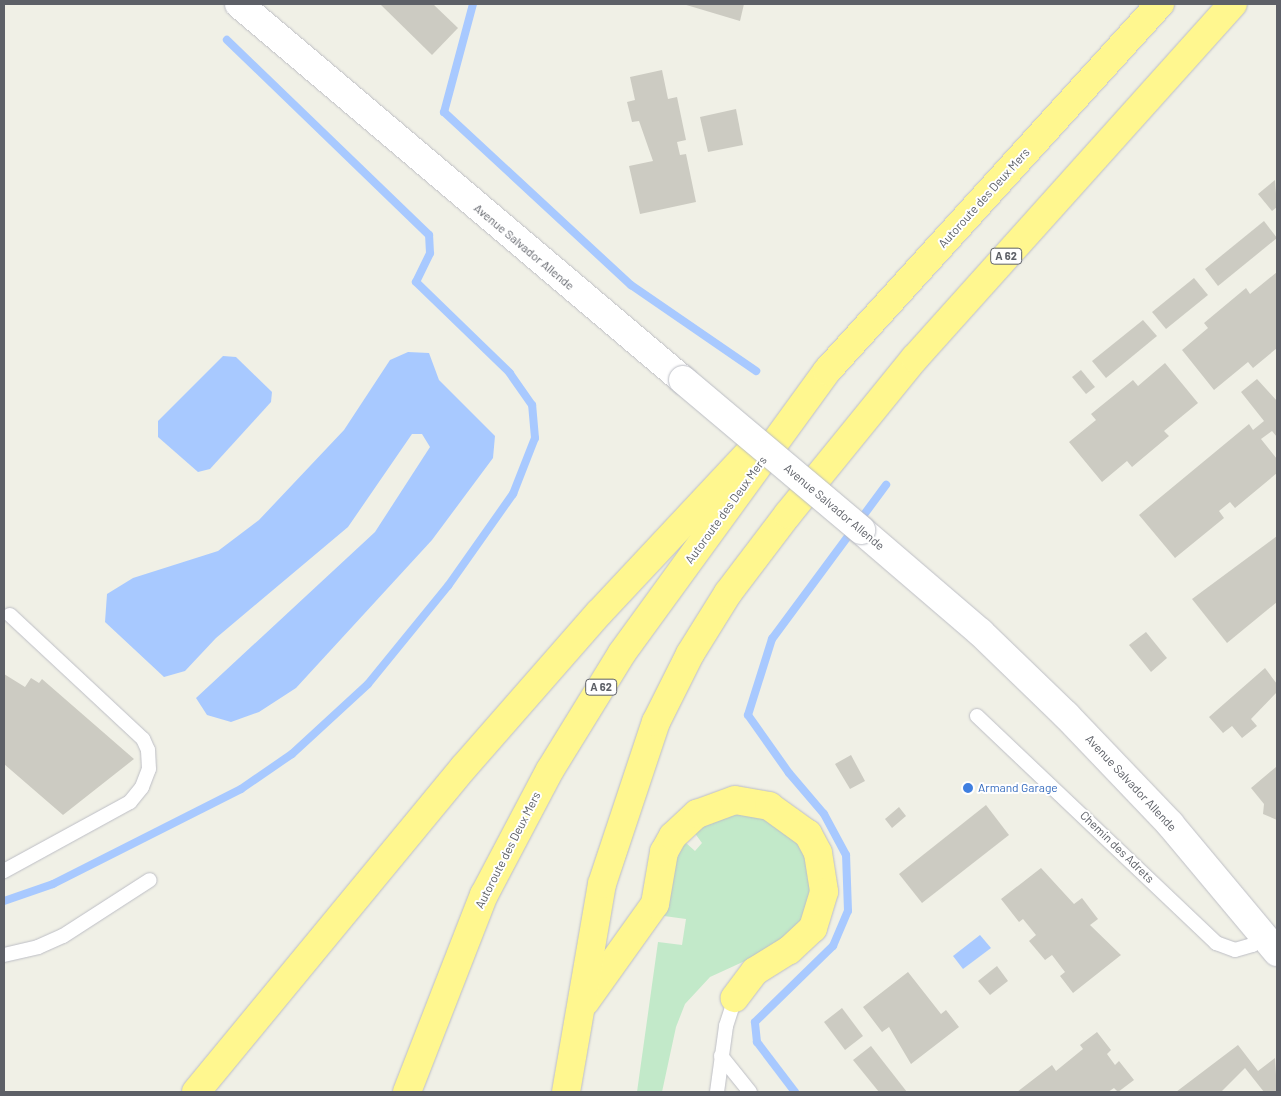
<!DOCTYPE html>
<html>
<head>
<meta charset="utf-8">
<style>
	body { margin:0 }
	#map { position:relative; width:1281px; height:1096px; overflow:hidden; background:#f0f0e6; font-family:Barlow,sans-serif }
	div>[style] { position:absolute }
	.green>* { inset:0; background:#c2e9c9 }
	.water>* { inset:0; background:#a8c9ff }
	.stream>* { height:8px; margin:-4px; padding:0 4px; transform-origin:4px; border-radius:4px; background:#a8c9ff }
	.building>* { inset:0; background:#cccbc2 }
	.roads { filter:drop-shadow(0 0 1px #bdbec5) drop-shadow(0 0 1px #bdbec5) }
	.lane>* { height:14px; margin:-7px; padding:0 7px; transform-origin:7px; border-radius:7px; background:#fff }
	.secondary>* { height:28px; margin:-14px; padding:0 14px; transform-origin:14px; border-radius:14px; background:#fff }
	.highway>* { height:28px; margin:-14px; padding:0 14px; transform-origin:14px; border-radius:14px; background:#fff78f }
	.bridges { filter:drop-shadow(0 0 1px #bbbdc4) drop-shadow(0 0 1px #bbbdc4) }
	.secondary-bridge>* { height:28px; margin:-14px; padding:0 14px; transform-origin:14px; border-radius:14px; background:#fff }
	.dots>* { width:14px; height:14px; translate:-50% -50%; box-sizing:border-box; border:2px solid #fff; border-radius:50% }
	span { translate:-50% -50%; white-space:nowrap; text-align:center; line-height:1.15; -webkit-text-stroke:4px #fff; paint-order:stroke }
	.shield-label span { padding:1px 4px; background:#fff; border:1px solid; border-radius:4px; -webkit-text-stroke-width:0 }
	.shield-label { font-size:11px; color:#5d6067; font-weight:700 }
	.street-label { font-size:12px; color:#5d6067 }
	.shop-label { font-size:12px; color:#366cbe }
	.left { translate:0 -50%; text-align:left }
	.frame { position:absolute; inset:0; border:5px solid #5d6067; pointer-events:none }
</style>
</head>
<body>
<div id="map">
	<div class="green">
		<div style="clip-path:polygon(744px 813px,763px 817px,797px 839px,809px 859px,813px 880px,805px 919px,792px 933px,758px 955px,710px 977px,685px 1004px,676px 1027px,662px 1092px,637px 1092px,658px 942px,682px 945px,686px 919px,664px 916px,678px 852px,685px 842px,695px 851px,702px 843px,694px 832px,711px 820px)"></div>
	</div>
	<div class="water">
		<div style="clip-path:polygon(408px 352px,429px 353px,439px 380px,495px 436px,493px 458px,432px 540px,296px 688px,259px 712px,231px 722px,207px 715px,196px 698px,375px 532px,430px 447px,422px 434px,412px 434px,348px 527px,216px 638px,185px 671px,164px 677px,105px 622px,107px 594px,133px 578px,218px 551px,259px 520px,344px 430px,390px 360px)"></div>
		<div style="clip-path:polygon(223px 356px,236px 357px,272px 392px,271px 402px,210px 469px,198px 472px,158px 437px,158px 421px)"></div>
		<div style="clip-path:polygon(980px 935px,991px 948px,963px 969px,953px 956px)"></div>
	</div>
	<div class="stream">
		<div style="left:473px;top:4px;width:112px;rotate:105deg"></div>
		<div style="left:444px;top:112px;width:255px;rotate:42.8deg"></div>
		<div style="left:631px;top:285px;width:152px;rotate:34.5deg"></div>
		<div style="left:4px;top:901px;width:52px;rotate:-19.1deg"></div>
		<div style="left:53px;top:884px;width:211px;rotate:-26.8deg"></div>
		<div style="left:241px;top:789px;width:62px;rotate:-34.5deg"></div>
		<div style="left:292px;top:754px;width:103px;rotate:-42.6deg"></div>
		<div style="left:368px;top:684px;width:127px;rotate:-50.8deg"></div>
		<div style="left:448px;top:586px;width:113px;rotate:-54.8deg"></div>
		<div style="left:513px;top:494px;width:60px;rotate:-68.6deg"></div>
		<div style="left:535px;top:438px;width:33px;rotate:-95deg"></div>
		<div style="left:532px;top:405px;width:39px;rotate:-125deg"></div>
		<div style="left:510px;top:373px;width:131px;rotate:-135.9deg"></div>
		<div style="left:416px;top:282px;width:32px;rotate:-64deg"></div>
		<div style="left:430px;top:253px;width:18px;rotate:-93deg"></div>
		<div style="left:429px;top:235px;width:281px;rotate:-136deg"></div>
		<div style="left:795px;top:1092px;width:63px;rotate:-127.2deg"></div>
		<div style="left:757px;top:1042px;width:20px;rotate:-96deg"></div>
		<div style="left:755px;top:1022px;width:109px;rotate:-44.3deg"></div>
		<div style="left:833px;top:946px;width:38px;rotate:-67deg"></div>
		<div style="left:848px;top:911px;width:56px;rotate:-92deg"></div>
		<div style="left:846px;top:855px;width:47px;rotate:-118.2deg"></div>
		<div style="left:824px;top:814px;width:54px;rotate:-130.5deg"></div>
		<div style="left:789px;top:773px;width:71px;rotate:-125.3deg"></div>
		<div style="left:748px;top:715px;width:80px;rotate:-72.5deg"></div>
		<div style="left:772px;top:639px;width:192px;rotate:-53.5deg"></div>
	</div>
	<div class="building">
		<div style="clip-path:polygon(380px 4px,433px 4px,458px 28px,432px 55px)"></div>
		<div style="clip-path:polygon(683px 4px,744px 4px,740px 21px)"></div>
		<div style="clip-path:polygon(662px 70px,668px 99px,677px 97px,686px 140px,677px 142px,680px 155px,686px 154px,696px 202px,640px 214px,629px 166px,653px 161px,639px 121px,632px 122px,627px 102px,635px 100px,630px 77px)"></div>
		<div style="clip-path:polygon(736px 109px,743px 145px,708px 152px,700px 117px)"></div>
		<div style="clip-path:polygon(1275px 180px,1277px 207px,1272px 211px,1258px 194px)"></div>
		<div style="clip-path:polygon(1264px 221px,1277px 238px,1218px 286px,1205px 269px)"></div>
		<div style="clip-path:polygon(1277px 272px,1277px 348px,1253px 368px,1248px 362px,1214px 390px,1182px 350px,1208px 328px,1204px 323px,1246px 288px,1250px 294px)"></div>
		<div style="clip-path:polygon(1194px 278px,1208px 295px,1166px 329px,1152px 312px)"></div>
		<div style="clip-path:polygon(1143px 320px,1157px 336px,1106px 378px,1092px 361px)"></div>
		<div style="clip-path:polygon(1165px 363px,1198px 403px,1164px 431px,1169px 436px,1132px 467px,1127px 461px,1102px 482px,1069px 442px,1096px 420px,1091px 414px,1133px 380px,1138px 386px)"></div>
		<div style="clip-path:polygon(1081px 370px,1095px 387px,1086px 394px,1072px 377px)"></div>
		<div style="clip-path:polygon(1257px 379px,1277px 401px,1277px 437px,1272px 431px,1261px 439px,1277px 459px,1277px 473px,1235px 508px,1230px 502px,1219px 511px,1224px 518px,1175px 558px,1139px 515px,1249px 424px,1253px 430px,1264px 421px,1241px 392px)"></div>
		<div style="clip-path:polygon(1277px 536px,1277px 602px,1227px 643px,1192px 599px)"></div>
		<div style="clip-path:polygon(1146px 632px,1167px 658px,1151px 672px,1129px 645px)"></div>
		<div style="clip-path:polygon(1265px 668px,1277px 684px,1277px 692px,1251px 719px,1257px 726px,1242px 738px,1232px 726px,1223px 733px,1209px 717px)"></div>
		<div style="clip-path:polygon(4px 674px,25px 687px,31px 678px,39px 683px,42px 679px,134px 759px,63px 815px,4px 764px)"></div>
		<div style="clip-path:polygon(851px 755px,865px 781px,850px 789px,835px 764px)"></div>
		<div style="clip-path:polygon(1276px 767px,1277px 769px,1277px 820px,1263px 814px,1264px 804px,1251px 788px)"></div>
		<div style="clip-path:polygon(986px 805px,1009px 835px,922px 903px,899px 874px)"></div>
		<div style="clip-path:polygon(899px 807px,906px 816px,892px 828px,885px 819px)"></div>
		<div style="clip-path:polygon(1041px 868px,1074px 904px,1082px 898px,1098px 919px,1090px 925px,1121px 955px,1073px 993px,1060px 976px,1065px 972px,1052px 955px,1045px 960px,1029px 941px,1036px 935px,1023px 919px,1019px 922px,1001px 899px)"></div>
		<div style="clip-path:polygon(997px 966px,1008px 981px,990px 995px,978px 981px)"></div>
		<div style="clip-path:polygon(908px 972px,941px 1014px,946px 1010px,959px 1027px,911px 1064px,889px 1027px,882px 1032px,863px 1007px)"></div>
		<div style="clip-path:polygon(842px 1008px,863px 1036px,845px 1050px,824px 1022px)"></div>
		<div style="clip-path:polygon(1097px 1032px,1111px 1050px,1107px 1054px,1115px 1065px,1119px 1061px,1134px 1080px,1118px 1092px,1114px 1088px,1108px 1092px,1017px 1092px,1052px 1065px,1056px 1071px,1083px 1049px,1080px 1045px)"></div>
		<div style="clip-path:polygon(1238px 1045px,1258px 1071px,1275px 1058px,1277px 1092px,1264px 1092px,1245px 1068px,1221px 1092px,1176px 1092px)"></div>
		<div style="clip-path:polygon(871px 1046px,907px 1092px,879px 1092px,853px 1060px)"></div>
	</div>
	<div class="roads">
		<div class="lane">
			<div style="left:977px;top:716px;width:330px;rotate:43.5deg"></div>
			<div style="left:1216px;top:943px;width:20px;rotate:20deg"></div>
			<div style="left:1235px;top:950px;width:18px;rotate:-16deg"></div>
			<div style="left:1252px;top:945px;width:16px;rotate:-35deg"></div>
			<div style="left:4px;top:871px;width:144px;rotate:-28.7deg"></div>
			<div style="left:130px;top:802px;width:19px;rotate:-51deg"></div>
			<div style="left:142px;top:787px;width:19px;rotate:-69deg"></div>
			<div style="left:149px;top:769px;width:19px;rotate:-93deg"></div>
			<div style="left:148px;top:750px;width:12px;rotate:-114deg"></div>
			<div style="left:143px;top:739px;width:182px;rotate:-137deg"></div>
			<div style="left:4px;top:955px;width:35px;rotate:-13deg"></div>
			<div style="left:38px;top:947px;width:27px;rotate:-24deg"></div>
			<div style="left:63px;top:936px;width:103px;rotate:-32.8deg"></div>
			<div style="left:721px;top:1056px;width:46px;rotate:51.1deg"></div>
			<div style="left:717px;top:1092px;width:67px;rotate:-82.2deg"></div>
			<div style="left:726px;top:1026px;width:29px;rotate:-72deg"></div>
		</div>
		<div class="secondary">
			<div style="left:239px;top:4px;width:582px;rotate:40.26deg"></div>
			<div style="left:861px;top:530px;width:157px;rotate:40.6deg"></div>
			<div style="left:980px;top:632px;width:120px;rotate:44deg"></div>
			<div style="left:1066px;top:715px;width:151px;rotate:46.3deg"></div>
			<div style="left:1170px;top:824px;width:167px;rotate:50.1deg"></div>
		</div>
		<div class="highway">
			<div style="left:585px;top:1002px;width:120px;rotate:-54.5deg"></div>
			<div style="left:655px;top:904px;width:53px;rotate:-80.2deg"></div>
			<div style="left:664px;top:852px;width:18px;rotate:-61deg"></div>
			<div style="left:673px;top:836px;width:33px;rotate:-43deg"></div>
			<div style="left:697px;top:814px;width:40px;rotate:-20.2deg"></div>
			<div style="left:735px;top:800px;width:35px;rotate:10deg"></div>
			<div style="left:769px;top:806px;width:48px;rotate:35.7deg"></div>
			<div style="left:808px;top:834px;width:21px;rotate:62deg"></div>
			<div style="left:818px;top:853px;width:39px;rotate:81deg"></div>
			<div style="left:824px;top:892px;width:38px;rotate:107deg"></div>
			<div style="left:813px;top:928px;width:33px;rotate:137deg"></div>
			<div style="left:789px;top:950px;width:40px;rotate:148deg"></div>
			<div style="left:755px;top:971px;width:34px;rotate:127deg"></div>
			<div style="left:196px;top:1092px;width:421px;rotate:-50.5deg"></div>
			<div style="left:464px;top:767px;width:205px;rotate:-48.8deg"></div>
			<div style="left:599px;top:613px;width:231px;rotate:-46.9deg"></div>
			<div style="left:407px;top:1092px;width:212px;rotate:-68.7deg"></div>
			<div style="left:484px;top:895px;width:141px;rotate:-62.2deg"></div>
			<div style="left:550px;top:770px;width:137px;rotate:-58.4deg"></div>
			<div style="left:622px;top:653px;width:349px;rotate:-54deg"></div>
			<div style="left:827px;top:371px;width:496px;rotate:-47.8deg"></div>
			<div style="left:566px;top:1092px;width:211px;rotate:-80.2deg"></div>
			<div style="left:602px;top:884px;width:171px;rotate:-71.6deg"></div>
			<div style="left:656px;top:722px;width:76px;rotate:-63.4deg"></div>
			<div style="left:690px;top:654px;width:72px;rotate:-58.1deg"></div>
			<div style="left:728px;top:593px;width:99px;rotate:-52.8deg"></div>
			<div style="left:788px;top:514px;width:201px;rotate:-50.9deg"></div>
			<div style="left:915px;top:358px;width:476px;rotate:-48.1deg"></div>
		</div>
	</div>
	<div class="bridges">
		<div class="secondary-bridge">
			<div style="left:683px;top:380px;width:233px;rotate:40.1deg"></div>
		</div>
	</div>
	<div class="dots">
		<div style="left:968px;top:788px;background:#3f7fe0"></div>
	</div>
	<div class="shield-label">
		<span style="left:1006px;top:256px">A 62</span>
		<span style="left:601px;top:687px">A 62</span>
	</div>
	<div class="street-label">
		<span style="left:984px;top:198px;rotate:-48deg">Autoroute des Deux Mers</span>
		<span style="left:524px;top:247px;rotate:40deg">Avenue Salvador Allende</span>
		<span style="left:834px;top:507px;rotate:40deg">Avenue Salvador Allende</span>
		<span style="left:726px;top:510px;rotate:-54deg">Autoroute des Deux Mers</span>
		<span style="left:1131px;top:783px;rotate:47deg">Avenue Salvador Allende</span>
		<span style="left:1117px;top:847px;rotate:44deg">Chemin des Adrets</span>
		<span style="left:508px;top:850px;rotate:-63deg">Autoroute des Deux Mers</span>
	</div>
	<div class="shop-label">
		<span class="left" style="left:978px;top:788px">Armand Garage</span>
	</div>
	<div class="frame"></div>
</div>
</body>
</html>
